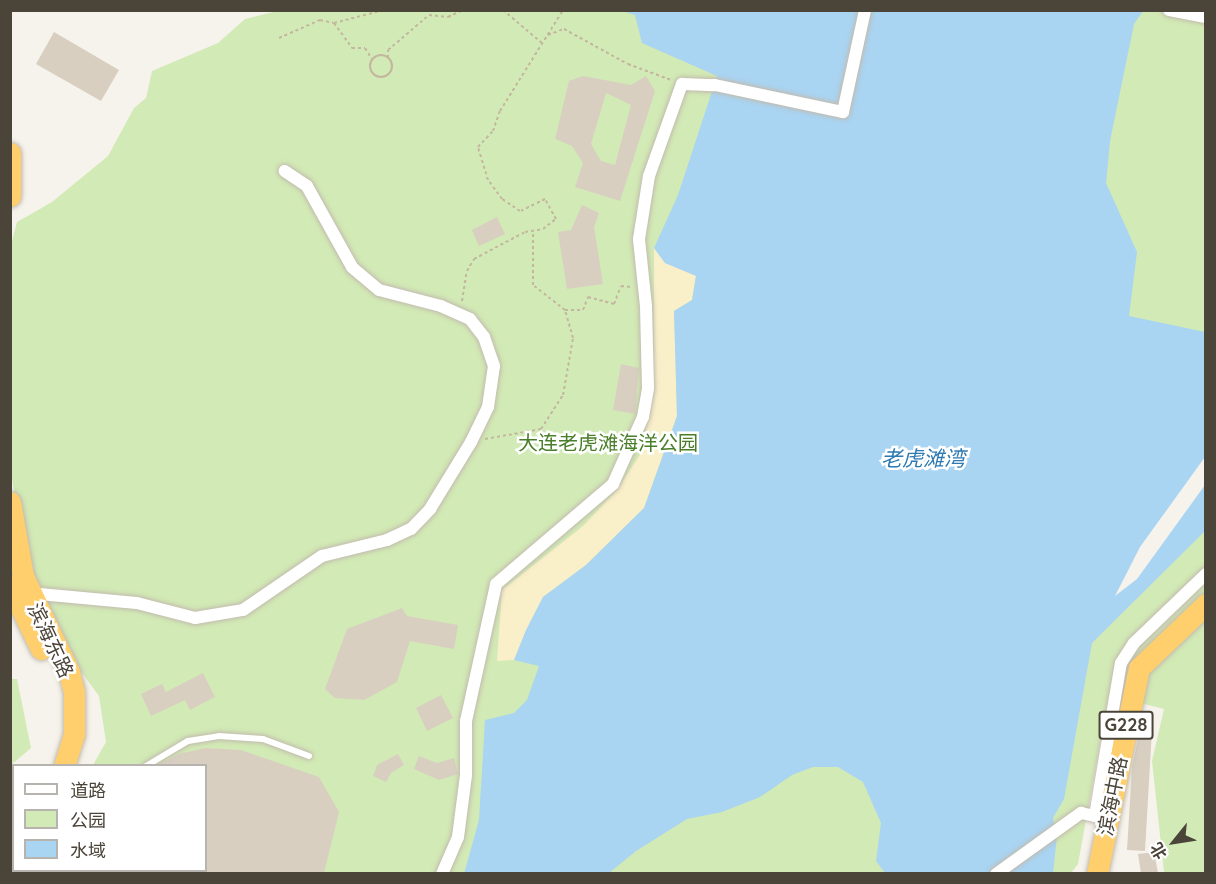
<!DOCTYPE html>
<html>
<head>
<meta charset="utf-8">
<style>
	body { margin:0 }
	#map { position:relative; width:1216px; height:884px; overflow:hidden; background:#f6f3ec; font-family:Quicksand,"Noto Sans SC",sans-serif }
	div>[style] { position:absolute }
	.green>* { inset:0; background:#d2eab5 }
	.sand>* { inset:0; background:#f9efc9 }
	.water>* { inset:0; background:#a9d4f2 }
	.pier>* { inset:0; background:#f6f3ec }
	.building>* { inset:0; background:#d8cfc1 }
	.path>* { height:2px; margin-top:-1px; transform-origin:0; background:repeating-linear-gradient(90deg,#c4b79f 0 3px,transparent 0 6px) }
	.path>.ring { margin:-1px; padding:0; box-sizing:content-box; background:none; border:2px solid #c4b79f; border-radius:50% }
	.roads { filter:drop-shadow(0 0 2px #c2bbae) drop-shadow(0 0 2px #c2bbae) }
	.lane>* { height:6px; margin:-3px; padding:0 3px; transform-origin:3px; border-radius:3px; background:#fff }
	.street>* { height:12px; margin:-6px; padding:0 6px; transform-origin:6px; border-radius:6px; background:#fff }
	.highway>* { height:21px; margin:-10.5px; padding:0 10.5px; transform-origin:10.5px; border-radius:10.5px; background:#ffcf6e }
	span { translate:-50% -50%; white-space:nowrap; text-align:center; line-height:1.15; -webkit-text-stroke:5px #fff; paint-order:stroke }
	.shield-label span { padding:2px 4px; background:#fff; border:2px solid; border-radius:4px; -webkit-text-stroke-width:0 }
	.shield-label { font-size:18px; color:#4b4439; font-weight:700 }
	.park-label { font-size:20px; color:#4a7f2a }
	.street-label { font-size:20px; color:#4b4439 }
	.water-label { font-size:21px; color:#2e7ab2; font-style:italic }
	.frame { position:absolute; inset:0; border:12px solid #4b4439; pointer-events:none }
	.legend { position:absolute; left:12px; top:764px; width:195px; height:108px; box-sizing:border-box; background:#fff; border:2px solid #b7b4b0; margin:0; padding:8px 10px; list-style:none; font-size:18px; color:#4b4439 }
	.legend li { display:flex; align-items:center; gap:12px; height:30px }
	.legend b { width:30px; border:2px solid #b7b4b0 }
	.north { position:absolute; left:1144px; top:812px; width:60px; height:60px; -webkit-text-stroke:4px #fff; paint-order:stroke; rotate:240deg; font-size:16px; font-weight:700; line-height:24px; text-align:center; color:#4b4439 }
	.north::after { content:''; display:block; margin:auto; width:21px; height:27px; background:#4b4439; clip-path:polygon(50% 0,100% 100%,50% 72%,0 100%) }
</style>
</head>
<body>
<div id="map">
	<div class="green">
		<div style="clip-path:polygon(281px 10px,1205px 11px,1205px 873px,1164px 872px,1152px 761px,1164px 709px,1109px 695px,1078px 864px,1071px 873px,11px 874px,13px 837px,14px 870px,206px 870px,206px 766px,93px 765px,106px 742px,99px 696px,55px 636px,24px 557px,10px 466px,10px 248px,17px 222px,52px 202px,108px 156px,134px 108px,146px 98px,152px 71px,218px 43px,245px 19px)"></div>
		<div style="clip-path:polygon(11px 679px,17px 679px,31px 748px,11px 765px)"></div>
	</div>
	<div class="sand">
		<div style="clip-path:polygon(654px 248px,665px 263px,696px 275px,692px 300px,674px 311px,677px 416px,644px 508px,586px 565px,543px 597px,514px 660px,497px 661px,502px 590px,583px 526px,617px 490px,641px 453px,654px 394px)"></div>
	</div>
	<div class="water">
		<div style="clip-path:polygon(622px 11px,1143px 11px,1134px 24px,1110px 141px,1106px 183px,1137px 252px,1129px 316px,1205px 332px,1205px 531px,1092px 643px,1064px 799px,1053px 818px,1057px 836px,1053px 873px,885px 873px,876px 861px,881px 823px,863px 782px,838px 767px,813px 767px,792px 775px,760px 797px,722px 812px,687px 819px,636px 851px,609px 873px,464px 874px,479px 820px,485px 720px,514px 713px,527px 700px,539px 666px,514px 660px,526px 630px,543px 597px,586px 565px,644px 508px,677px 416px,674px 311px,692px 300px,696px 276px,665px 263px,654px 248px,678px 195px,717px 76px,642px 43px,635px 15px)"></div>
	</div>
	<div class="pier">
		<div style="clip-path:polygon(1205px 457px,1205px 485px,1137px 579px,1115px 596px,1140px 547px)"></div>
	</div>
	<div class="building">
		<div style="clip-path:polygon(54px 32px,119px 70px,101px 101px,36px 64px)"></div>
		<div style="clip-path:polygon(evenodd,583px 76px,631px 85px,646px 76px,655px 91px,620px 201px,575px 187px,583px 163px,572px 146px,555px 139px,569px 81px,583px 76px,606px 93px,631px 105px,615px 165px,601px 161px,591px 144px,606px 93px)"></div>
		<div style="clip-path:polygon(582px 205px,599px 213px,594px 227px,603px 284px,567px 289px,558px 232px,571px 230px)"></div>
		<div style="clip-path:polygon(497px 217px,505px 234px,479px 246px,472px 230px)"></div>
		<div style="clip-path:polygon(621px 364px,639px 368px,635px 414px,613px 410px)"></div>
		<div style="clip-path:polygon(402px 608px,407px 616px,458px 625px,454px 649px,410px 641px,397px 682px,364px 700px,335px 698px,325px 689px,347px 629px)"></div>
		<div style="clip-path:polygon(203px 673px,215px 697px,190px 710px,185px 700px,151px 716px,141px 694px,162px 684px,166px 692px)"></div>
		<div style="clip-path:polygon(441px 695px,453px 718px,427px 731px,416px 708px)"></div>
		<div style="clip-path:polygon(1140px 729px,1152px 730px,1145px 851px,1127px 850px,1132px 767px)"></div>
		<div style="clip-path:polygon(205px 748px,241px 750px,319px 777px,339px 812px,324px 873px,206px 873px,206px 765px,157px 765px,179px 754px)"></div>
		<div style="clip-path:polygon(398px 754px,404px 765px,391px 773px,386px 782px,373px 776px,377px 765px)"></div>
		<div style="clip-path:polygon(419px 756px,437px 763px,454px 758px,458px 774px,439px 780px,414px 769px)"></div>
		<div style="clip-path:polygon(1154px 852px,1158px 873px,1141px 873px,1138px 854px)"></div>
	</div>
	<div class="path">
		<div style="left:503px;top:10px;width:51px;rotate:40.2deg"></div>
		<div style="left:334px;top:23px;width:31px;rotate:54deg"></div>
		<div style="left:352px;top:48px;width:13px"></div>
		<div style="left:365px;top:48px;width:13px;rotate:58deg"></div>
		<div style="left:548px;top:35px;width:17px;rotate:-21deg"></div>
		<div style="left:564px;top:29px;width:73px;rotate:28.7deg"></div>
		<div style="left:628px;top:64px;width:46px;rotate:20.4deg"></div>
		<div style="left:279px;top:38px;width:45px;rotate:-23.7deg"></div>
		<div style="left:320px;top:20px;width:14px;rotate:12deg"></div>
		<div style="left:334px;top:23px;width:52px;rotate:-14.6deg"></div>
		<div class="ring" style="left:370px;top:55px;width:20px;height:20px"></div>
		<div style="left:388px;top:58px;width:8px;rotate:-90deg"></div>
		<div style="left:388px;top:50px;width:54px;rotate:-40.5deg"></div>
		<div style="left:429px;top:15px;width:19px;rotate:6deg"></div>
		<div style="left:448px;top:17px;width:17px;rotate:-25deg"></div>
		<div style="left:462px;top:301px;width:30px;rotate:-81deg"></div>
		<div style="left:467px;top:271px;width:14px;rotate:-60deg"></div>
		<div style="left:474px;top:259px;width:58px;rotate:-27.9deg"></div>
		<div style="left:525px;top:232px;width:18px;rotate:-9deg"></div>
		<div style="left:543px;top:229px;width:16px;rotate:-38deg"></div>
		<div style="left:556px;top:219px;width:23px;rotate:-119deg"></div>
		<div style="left:545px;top:199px;width:28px;rotate:154deg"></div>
		<div style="left:520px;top:211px;width:22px;rotate:-146deg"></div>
		<div style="left:502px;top:199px;width:24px;rotate:-126deg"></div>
		<div style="left:488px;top:180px;width:34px;rotate:-107deg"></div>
		<div style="left:478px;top:147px;width:22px;rotate:-47deg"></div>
		<div style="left:493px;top:131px;width:21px;rotate:-71deg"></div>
		<div style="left:500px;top:111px;width:119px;rotate:-58deg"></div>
		<div style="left:565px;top:310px;width:18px"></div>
		<div style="left:583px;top:310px;width:14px;rotate:-69deg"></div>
		<div style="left:588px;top:297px;width:27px;rotate:15deg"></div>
		<div style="left:614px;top:304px;width:19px;rotate:-69deg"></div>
		<div style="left:621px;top:286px;width:10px;rotate:6deg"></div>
		<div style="left:485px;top:439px;width:57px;rotate:-10.1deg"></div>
		<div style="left:541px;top:429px;width:40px;rotate:-57.1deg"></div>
		<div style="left:563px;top:395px;width:58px;rotate:-80deg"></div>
		<div style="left:573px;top:338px;width:29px;rotate:-106deg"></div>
		<div style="left:565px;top:310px;width:41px;rotate:-142deg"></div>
		<div style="left:533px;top:285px;width:54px;rotate:-90deg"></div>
	</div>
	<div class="roads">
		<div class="lane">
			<div style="left:146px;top:766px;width:49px;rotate:-30.8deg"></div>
			<div style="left:188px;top:741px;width:31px;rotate:-9deg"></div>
			<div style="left:219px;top:736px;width:44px;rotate:3.9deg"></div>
			<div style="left:263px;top:739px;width:49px;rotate:20.3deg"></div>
			<div style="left:65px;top:874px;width:4px;rotate:-76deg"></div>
		</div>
		<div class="street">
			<div style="left:1169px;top:10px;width:38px;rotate:11deg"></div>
			<div style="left:29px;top:593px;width:108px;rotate:5.3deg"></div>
			<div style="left:137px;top:603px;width:60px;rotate:14.5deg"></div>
			<div style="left:195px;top:618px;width:49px;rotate:-9.5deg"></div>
			<div style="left:243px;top:610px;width:96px;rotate:-34.4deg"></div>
			<div style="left:322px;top:556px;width:67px;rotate:-13.8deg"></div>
			<div style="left:387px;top:540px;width:26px;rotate:-25deg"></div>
			<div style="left:411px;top:529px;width:28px;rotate:-46deg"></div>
			<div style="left:430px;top:509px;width:79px;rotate:-58.5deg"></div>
			<div style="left:471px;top:442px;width:39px;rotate:-64deg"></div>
			<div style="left:488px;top:407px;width:41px;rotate:-81.7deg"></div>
			<div style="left:494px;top:366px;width:31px;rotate:-109deg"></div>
			<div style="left:484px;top:337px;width:23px;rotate:-128deg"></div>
			<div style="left:470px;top:319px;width:32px;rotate:-156deg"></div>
			<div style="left:441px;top:306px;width:64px;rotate:-165.5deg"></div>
			<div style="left:379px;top:290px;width:35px;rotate:-140deg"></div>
			<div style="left:352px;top:267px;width:93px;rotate:-119.1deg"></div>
			<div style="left:307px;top:186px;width:27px;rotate:-146deg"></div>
			<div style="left:442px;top:874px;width:40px;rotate:-66.6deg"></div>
			<div style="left:458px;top:837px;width:63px;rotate:-82.6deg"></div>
			<div style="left:466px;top:775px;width:54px;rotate:-90deg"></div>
			<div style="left:466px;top:721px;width:140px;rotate:-77.6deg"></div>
			<div style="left:496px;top:584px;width:154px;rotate:-40.5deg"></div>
			<div style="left:613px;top:484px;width:73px;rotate:-65.9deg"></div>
			<div style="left:643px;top:417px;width:29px;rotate:-80deg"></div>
			<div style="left:648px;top:388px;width:82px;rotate:-91.4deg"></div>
			<div style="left:646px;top:306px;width:67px;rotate:-96deg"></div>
			<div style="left:639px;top:239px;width:64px;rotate:-81deg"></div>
			<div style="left:649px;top:176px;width:98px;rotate:-70.3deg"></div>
			<div style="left:682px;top:84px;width:33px;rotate:2deg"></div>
			<div style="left:715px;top:85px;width:131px;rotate:11.9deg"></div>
			<div style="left:843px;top:112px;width:104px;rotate:-77.8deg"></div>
			<div style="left:996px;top:874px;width:105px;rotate:-35.7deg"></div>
			<div style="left:1081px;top:813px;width:14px;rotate:12deg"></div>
			<div style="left:1095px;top:816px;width:155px;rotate:-80.4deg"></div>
			<div style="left:1121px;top:663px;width:24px;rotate:-57deg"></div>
			<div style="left:1134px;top:643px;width:100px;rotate:-43.8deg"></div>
		</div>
		<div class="highway">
			<div style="left:10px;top:153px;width:43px;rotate:90deg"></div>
			<div style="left:10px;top:502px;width:75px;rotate:80deg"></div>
			<div style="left:23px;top:576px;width:106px;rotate:64.4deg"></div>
			<div style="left:69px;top:672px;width:21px;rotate:76deg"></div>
			<div style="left:74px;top:692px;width:42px;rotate:90deg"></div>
			<div style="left:74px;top:734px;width:34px;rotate:107deg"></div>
			<div style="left:10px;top:585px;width:71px;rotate:64.2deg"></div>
			<div style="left:10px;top:820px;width:4px;rotate:-27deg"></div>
			<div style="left:1097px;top:874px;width:210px;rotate:-78.5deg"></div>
			<div style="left:1139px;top:668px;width:93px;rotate:-43.7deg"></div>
		</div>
	</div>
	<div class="shield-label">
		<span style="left:1126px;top:725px">G228</span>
	</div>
	<div class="park-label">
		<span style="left:608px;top:442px">大连老虎滩海洋公园</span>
	</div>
	<div class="street-label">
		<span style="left:51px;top:640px;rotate:65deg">滨海东路</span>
		<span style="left:1112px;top:796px;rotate:-79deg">滨海中路</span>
	</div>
	<div class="water-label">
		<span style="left:923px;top:458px">老虎滩湾</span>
	</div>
	<div class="frame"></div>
	<ul class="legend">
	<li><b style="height:8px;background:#fff"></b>道路</li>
	<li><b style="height:16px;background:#d2eab5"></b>公园</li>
	<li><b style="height:16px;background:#a9d4f2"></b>水域</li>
	</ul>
	<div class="north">北</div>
</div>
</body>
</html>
